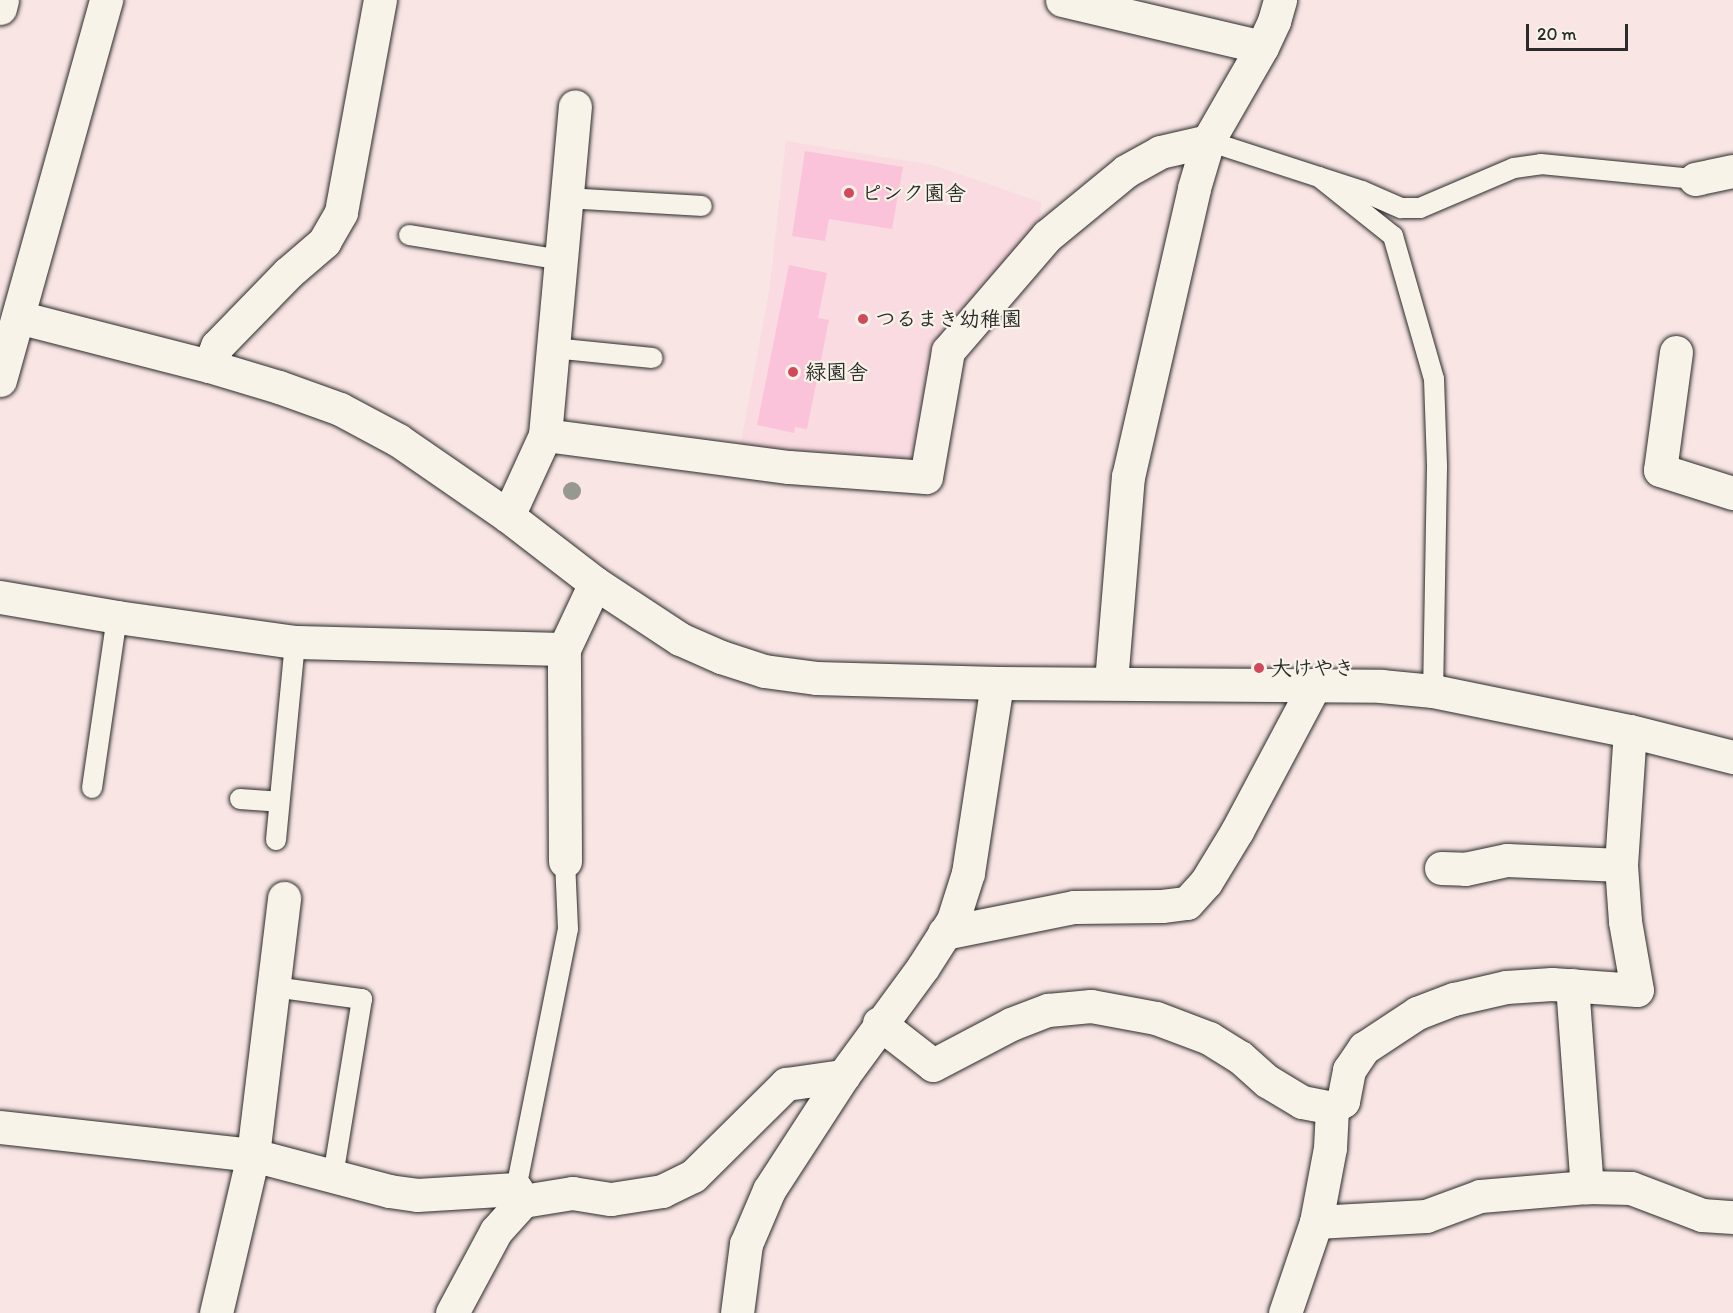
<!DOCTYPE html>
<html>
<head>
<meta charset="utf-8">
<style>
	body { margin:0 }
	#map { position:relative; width:1733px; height:1313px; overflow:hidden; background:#f8e5e4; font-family:Itim,"Klee One",sans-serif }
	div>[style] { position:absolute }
	.built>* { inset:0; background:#f9dbe1 }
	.building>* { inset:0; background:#fbc3d9 }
	.roads { filter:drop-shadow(0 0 2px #2b2b2b) drop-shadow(0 0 2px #2b2b2b) }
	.service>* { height:20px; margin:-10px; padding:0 10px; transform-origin:10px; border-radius:10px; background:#f7f3e8 }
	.minor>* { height:33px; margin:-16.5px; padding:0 16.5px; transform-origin:16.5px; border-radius:16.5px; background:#f7f3e8 }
	.tertiary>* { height:33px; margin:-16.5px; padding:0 16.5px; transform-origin:16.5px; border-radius:16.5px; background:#f7f3e8 }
	.secondary>* { height:33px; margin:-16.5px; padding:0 16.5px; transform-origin:16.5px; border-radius:16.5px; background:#f7f3e8 }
	.trees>* { width:18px; height:18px; margin:-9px; border-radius:50%; background:#979890 }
	.dots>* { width:16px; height:16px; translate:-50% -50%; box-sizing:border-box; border:3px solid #f7f3e8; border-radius:50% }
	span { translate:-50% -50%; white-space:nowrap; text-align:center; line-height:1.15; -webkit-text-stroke:4.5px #f7f3e8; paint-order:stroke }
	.poi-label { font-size:21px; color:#2b2b2b; font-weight:700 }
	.left { translate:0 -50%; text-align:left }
	.scale { position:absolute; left:1526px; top:24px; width:102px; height:27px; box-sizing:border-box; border:3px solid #2b2b2b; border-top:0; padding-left:8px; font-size:18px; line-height:21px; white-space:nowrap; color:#2b2b2b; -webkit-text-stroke:4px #f7f3e8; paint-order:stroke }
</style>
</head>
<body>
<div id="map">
	<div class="built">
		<div style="clip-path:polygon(786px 141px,932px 165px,1041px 202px,1040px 227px,938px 347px,921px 457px,906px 467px,739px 453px,770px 286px)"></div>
	</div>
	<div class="building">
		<div style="clip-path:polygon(805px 151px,903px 167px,892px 229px,829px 219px,825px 241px,792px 236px)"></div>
		<div style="clip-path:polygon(789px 265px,827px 273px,818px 318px,829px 320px,807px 429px,795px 427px,794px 433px,757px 425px)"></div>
	</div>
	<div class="roads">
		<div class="service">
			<div style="left:1208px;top:141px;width:162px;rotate:18deg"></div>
			<div style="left:1362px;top:191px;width:43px;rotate:23.6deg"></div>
			<div style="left:1401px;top:208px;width:19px"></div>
			<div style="left:1420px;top:208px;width:102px;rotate:-23.1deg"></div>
			<div style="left:1514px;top:168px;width:27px;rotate:-8deg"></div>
			<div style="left:1541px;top:164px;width:155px;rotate:5.6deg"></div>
			<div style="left:1319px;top:177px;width:95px;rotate:38.6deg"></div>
			<div style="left:1393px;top:236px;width:149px;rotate:74deg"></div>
			<div style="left:1434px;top:379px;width:88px;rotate:88deg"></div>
			<div style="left:1437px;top:467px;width:224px;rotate:91deg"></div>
			<div style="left:567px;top:198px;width:135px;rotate:3.4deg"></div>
			<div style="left:409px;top:235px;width:154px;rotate:9.3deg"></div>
			<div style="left:553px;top:348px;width:100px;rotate:5.7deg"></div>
			<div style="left:92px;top:788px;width:173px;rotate:-81.7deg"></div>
			<div style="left:240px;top:799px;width:39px;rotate:4deg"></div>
			<div style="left:276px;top:840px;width:199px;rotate:-84.5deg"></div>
			<div style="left:274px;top:987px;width:89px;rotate:7.8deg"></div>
			<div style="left:362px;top:999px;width:179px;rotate:99.3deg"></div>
			<div style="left:516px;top:1189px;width:265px;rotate:-78.7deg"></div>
			<div style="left:568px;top:929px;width:68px;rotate:-92.5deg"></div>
		</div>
		<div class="minor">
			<div style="left:1062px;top:0;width:205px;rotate:13.2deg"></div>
			<div style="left:0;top:8px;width:8px;rotate:-76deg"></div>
			<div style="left:1695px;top:179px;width:39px;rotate:-12deg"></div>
			<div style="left:1676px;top:352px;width:119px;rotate:97.7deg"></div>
			<div style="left:1660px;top:470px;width:77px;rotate:17.5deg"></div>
			<div style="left:209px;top:366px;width:22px;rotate:-68deg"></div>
			<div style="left:217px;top:346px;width:102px;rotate:-45.8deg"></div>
			<div style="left:288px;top:273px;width:48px;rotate:-40.7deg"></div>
			<div style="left:324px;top:242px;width:34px;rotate:-60deg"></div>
			<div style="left:341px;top:212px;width:216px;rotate:-79.6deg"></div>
			<div style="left:545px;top:435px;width:246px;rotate:7.5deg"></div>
			<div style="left:789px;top:467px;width:137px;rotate:4.2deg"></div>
			<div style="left:926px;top:477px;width:128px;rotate:-80.1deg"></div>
			<div style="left:948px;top:351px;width:152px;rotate:-49.3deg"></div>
			<div style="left:1047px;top:236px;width:102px;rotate:-39.4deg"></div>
			<div style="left:1126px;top:171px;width:39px;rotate:-29deg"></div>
			<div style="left:1160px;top:152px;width:49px;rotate:-12.9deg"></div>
			<div style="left:508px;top:516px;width:89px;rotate:-65.4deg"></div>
			<div style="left:545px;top:435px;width:330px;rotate:-84.8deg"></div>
			<div style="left:0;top:597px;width:119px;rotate:9.7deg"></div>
			<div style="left:117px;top:617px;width:180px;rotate:8deg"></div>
			<div style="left:295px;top:642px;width:269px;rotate:1.5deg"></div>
			<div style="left:565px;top:861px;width:212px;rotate:-90.3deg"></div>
			<div style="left:564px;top:649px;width:73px;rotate:-64.8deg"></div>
			<div style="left:1441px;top:868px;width:24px;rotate:2deg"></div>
			<div style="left:1465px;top:869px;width:43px;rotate:-12.1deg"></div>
			<div style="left:1507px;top:860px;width:114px;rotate:2.5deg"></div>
			<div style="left:944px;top:933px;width:133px;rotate:-11.3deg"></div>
			<div style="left:1074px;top:907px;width:88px;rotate:-0.7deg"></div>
			<div style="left:1162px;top:906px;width:25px;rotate:-7deg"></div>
			<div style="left:1187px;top:903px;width:28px;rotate:-48deg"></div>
			<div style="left:1206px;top:882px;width:60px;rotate:-58.7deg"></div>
			<div style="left:1237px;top:831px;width:166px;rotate:-62deg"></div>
			<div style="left:1572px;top:985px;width:203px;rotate:85.8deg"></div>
			<div style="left:879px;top:1023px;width:68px;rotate:37.9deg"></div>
			<div style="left:933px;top:1065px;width:88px;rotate:-27.7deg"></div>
			<div style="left:1011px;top:1024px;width:40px;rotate:-21deg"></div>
			<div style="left:1048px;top:1010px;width:43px;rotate:-5.3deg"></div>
			<div style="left:1091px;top:1006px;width:66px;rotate:10.5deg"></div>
			<div style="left:1156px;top:1018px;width:57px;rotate:20.7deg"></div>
			<div style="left:1209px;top:1038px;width:36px;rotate:32deg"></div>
			<div style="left:1240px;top:1057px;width:36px;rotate:42deg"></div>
			<div style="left:1267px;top:1081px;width:41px;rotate:31deg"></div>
			<div style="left:1302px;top:1102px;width:31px;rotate:11deg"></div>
			<div style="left:1332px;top:1108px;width:13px;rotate:-32deg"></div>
			<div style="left:1343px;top:1101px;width:32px;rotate:-79deg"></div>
			<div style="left:1349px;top:1070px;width:27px;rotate:-56deg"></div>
			<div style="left:1364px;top:1048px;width:64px;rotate:-33.4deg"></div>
			<div style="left:1417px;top:1013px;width:40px;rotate:-21deg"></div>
			<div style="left:1454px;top:999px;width:53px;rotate:-13deg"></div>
			<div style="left:1506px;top:987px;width:46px;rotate:-3.7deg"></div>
			<div style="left:1552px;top:984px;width:85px;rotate:4deg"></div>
			<div style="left:1637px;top:990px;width:70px;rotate:-99.9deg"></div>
			<div style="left:1625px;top:921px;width:56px;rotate:-94.1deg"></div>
			<div style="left:1621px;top:865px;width:134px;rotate:-86.2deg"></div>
			<div style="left:0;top:1127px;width:255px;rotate:6.3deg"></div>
			<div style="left:253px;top:1155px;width:141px;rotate:14.8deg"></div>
			<div style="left:389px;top:1191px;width:28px;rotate:8deg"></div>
			<div style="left:417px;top:1195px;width:99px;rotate:-3.5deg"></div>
			<div style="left:516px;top:1189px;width:14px;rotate:60deg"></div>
			<div style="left:1316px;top:1222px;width:110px;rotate:-3.1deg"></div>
			<div style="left:1426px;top:1216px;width:58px;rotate:-20.3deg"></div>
			<div style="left:1480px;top:1196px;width:107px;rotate:-4.8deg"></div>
			<div style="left:1587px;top:1187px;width:44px;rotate:1.3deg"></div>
			<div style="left:1631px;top:1188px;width:76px;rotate:20.8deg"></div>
			<div style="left:1702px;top:1215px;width:31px;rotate:4deg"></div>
			<div style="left:216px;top:1313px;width:162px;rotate:-76.8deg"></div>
			<div style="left:253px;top:1155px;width:259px;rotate:-83.1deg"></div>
			<div style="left:452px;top:1313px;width:93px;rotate:-61.8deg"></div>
			<div style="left:496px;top:1231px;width:40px;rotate:-48deg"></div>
			<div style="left:523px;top:1201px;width:50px;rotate:-9.3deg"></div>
			<div style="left:572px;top:1193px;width:39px;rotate:9deg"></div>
			<div style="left:611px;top:1199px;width:52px;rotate:-8.9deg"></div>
			<div style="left:662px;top:1191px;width:34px;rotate:-26deg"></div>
			<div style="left:693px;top:1176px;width:131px;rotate:-44.7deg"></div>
			<div style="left:786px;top:1084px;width:58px;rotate:-8deg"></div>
			<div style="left:1285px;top:1313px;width:96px;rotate:-71.2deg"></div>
			<div style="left:1316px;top:1222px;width:75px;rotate:-79.3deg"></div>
			<div style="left:1330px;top:1148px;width:40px;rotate:-87.1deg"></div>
		</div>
		<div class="tertiary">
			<div style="left:1111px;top:682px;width:206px;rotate:-85.3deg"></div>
			<div style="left:1128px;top:477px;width:296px;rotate:-77.1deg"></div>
			<div style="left:1194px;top:188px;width:49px;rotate:-73.4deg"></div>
			<div style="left:1208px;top:141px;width:108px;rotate:-60.1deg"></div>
			<div style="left:1262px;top:47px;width:29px;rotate:-65deg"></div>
			<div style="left:1274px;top:21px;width:22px;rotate:-74deg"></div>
			<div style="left:737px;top:1313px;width:70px;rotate:-82.6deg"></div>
			<div style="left:746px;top:1244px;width:59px;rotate:-66.9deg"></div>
			<div style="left:769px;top:1190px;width:136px;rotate:-57deg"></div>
			<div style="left:843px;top:1076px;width:135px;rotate:-53.7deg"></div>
			<div style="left:923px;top:967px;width:56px;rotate:-57.4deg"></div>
			<div style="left:953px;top:920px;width:49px;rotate:-72.3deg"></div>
			<div style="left:968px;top:873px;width:192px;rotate:-81.3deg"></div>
		</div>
		<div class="secondary">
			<div style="left:18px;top:317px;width:197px;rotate:14.4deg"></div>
			<div style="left:209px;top:366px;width:73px;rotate:16.7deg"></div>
			<div style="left:279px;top:387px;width:65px;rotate:19.8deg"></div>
			<div style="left:340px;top:409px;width:66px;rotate:28.1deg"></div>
			<div style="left:398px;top:440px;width:134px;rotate:34.6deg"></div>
			<div style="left:508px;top:516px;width:110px;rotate:37.6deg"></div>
			<div style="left:595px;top:583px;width:102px;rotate:33.4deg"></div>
			<div style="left:680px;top:639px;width:45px;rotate:23.7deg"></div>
			<div style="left:721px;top:657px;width:45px;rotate:18deg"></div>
			<div style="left:764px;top:671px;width:52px;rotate:7.7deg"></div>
			<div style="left:816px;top:678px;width:181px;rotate:1.6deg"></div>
			<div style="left:997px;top:683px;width:384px;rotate:0.4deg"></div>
			<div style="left:1381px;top:686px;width:52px;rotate:5.5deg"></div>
			<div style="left:1433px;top:691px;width:201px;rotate:11.5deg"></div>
			<div style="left:1630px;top:731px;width:106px;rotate:14.2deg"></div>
			<div style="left:0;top:380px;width:395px;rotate:-74.4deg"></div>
		</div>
	</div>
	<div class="trees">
		<div style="left:572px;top:491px"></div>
	</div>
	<div class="dots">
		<div style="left:849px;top:193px;background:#d1495b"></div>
		<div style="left:863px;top:319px;background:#d1495b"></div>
		<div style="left:793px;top:372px;background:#d1495b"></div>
		<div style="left:1259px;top:668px;background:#d1495b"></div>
	</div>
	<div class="poi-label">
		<span class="left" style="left:861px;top:193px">ピンク園舎</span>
		<span class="left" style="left:875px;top:319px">つるまき幼稚園</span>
		<span class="left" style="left:805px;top:372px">緑園舎</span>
		<span class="left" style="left:1271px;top:668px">大けやき</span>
	</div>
	<div class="scale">20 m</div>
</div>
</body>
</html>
